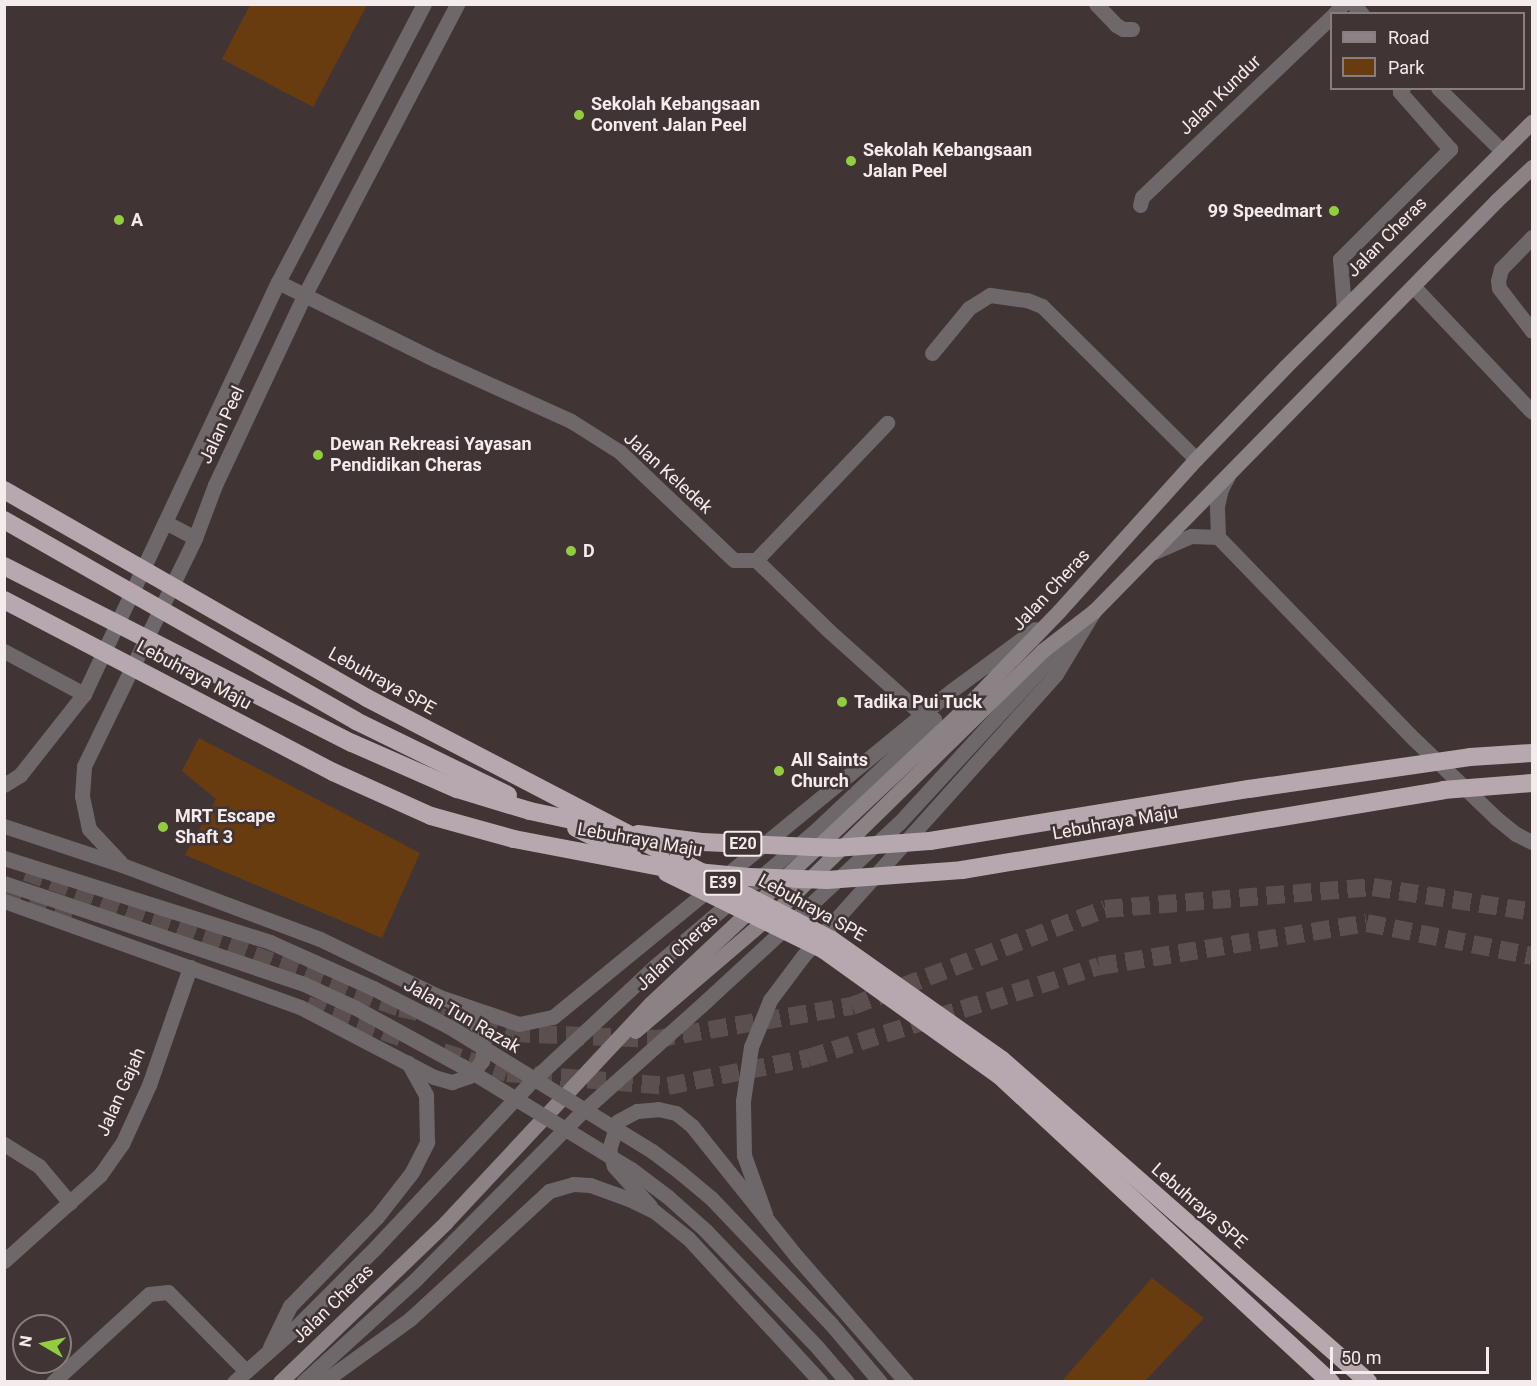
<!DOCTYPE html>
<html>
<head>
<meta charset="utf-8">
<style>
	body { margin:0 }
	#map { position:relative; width:1537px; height:1386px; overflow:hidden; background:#413435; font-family:Roboto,sans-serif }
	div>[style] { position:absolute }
	.green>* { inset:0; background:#693c10 }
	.motorway-tunnel>* { height:18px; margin-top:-9px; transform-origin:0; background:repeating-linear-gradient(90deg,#5c4f50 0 18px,transparent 0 27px) }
	.minor>* { height:15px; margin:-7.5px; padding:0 7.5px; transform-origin:7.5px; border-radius:7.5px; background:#6e686a }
	.tertiary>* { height:15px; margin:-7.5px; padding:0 7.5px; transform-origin:7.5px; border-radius:7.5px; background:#6e686a }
	.secondary>* { height:15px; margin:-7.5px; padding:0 7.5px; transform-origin:7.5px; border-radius:7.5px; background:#8b8286 }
	.tertiary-bridge>* { height:15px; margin:-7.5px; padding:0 7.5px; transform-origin:7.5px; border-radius:7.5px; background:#6e686a }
	.motorway-bridge>* { height:18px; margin:-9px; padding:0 9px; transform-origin:9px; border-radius:9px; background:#b6a8ae }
	.dots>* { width:16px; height:16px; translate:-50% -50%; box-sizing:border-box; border:3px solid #413435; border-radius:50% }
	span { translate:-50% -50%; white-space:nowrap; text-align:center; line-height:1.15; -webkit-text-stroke:5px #413435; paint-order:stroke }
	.shield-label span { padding:2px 4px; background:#413435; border:2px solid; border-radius:4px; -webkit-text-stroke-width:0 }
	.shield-label { font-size:16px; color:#f4ebec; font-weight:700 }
	.street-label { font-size:18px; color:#f4ebec }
	.poi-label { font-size:18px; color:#f4ebec; font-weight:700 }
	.left { translate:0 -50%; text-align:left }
	.right { translate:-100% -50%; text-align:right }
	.frame { position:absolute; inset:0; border:6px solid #f4ebec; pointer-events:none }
	.legend { position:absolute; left:1330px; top:12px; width:195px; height:78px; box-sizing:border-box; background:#413435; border:2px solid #897d7e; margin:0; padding:8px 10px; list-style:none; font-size:18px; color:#f4ebec }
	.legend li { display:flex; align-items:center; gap:12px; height:30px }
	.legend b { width:30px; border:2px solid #897d7e }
	.north { position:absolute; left:12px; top:1314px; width:60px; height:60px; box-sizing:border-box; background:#413435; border:2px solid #897d7e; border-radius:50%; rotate:279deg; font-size:16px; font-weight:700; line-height:24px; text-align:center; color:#f4ebec }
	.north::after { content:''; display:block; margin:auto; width:21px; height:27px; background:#92cd3e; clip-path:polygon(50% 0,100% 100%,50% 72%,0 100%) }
	.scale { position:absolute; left:1330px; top:1347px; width:159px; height:27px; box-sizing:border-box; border:3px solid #f4ebec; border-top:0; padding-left:8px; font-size:18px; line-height:21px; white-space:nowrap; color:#f4ebec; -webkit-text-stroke:4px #413435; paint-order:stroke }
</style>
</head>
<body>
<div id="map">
	<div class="green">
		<div style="clip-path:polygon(250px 5px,367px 5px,313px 107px,222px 59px)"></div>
		<div style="clip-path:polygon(199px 738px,420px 853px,382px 938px,185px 855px,216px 799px,182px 771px)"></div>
		<div style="clip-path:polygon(1152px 1278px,1204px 1318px,1145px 1381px,1062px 1381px)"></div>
	</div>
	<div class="motorway-tunnel">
		<div style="left:26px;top:872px;width:398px;rotate:20deg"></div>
		<div style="left:400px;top:1008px;width:115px;rotate:12.6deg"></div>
		<div style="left:512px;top:1033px;width:144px;rotate:2.4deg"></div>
		<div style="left:656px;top:1039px;width:199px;rotate:-9.6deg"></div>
		<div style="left:852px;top:1006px;width:271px;rotate:-21deg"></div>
		<div style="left:1105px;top:909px;width:269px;rotate:-4.7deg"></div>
		<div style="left:1373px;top:887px;width:161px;rotate:8.9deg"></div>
		<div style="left:4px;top:892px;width:80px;rotate:20.5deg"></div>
		<div style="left:307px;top:1005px;width:107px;rotate:19.1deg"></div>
		<div style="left:443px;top:1052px;width:67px;rotate:18.2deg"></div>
		<div style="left:507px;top:1073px;width:162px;rotate:4.6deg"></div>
		<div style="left:668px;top:1086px;width:143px;rotate:-11.3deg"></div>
		<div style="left:808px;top:1058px;width:305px;rotate:-17.5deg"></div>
		<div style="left:1099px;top:966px;width:271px;rotate:-9.1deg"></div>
		<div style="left:1367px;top:923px;width:168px;rotate:11.3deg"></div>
	</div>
	<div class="minor">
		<div style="left:1096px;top:4px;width:29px;rotate:46deg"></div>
		<div style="left:1116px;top:25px;width:8px;rotate:30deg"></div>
		<div style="left:1123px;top:29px;width:9px"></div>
		<div style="left:1353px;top:4px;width:13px;rotate:48deg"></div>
		<div style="left:1334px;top:14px;width:13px;rotate:-48deg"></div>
		<div style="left:1438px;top:88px;width:90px;rotate:44.5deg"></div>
		<div style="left:1140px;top:205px;width:8px;rotate:-76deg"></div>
		<div style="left:1142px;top:197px;width:262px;rotate:-43.6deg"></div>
		<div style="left:1532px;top:237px;width:45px;rotate:134.1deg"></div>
		<div style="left:1501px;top:269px;width:12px;rotate:104deg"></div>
		<div style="left:1498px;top:281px;width:7px;rotate:82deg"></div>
		<div style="left:1499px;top:288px;width:54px;rotate:52.5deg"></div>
		<div style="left:278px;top:282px;width:176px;rotate:26.3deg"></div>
		<div style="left:436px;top:360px;width:148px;rotate:24.3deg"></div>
		<div style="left:571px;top:421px;width:58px;rotate:32.3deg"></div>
		<div style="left:620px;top:452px;width:157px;rotate:43.5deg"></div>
		<div style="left:734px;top:560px;width:22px"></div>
		<div style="left:756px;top:560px;width:100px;rotate:44.2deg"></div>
		<div style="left:828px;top:630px;width:129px;rotate:41.9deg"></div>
		<div style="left:1413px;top:286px;width:173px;rotate:46.6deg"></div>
		<div style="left:1344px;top:308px;width:49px;rotate:-94.7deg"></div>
		<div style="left:1340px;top:259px;width:156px;rotate:-45deg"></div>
		<div style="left:1450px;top:149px;width:76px;rotate:-131.3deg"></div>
		<div style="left:1400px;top:92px;width:5px;rotate:-53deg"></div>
		<div style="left:932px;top:353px;width:58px;rotate:-50.6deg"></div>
		<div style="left:969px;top:308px;width:25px;rotate:-32deg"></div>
		<div style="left:990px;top:295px;width:37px;rotate:8deg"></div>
		<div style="left:1027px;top:300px;width:16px;rotate:22deg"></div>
		<div style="left:1042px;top:306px;width:217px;rotate:44.8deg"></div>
		<div style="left:1218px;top:537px;width:31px;rotate:-92deg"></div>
		<div style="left:1217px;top:506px;width:17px;rotate:-77deg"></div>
		<div style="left:1221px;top:489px;width:15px;rotate:-62deg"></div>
		<div style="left:1154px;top:552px;width:40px;rotate:-23.4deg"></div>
		<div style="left:1191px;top:536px;width:27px;rotate:2deg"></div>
		<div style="left:1218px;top:537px;width:281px;rotate:45.9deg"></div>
		<div style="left:1414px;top:739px;width:114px;rotate:43.9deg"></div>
		<div style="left:1496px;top:818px;width:26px;rotate:39deg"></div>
		<div style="left:1516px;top:834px;width:18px;rotate:27deg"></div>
		<div style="left:756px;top:560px;width:190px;rotate:-46.3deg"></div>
		<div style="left:4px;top:651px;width:91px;rotate:28.3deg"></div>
		<div style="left:4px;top:1144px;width:41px;rotate:32.2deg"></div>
		<div style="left:39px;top:1166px;width:48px;rotate:50deg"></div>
		<div style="left:4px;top:1261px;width:129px;rotate:-41.9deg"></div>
		<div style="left:100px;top:1175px;width:38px;rotate:-55deg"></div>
		<div style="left:122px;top:1144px;width:65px;rotate:-65.4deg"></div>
		<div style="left:149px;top:1085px;width:125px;rotate:-70.8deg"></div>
		<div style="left:53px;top:1382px;width:130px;rotate:-42.5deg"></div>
		<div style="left:149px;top:1294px;width:19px;rotate:-6deg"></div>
		<div style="left:168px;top:1292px;width:111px;rotate:45.4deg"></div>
	</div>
	<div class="tertiary">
		<div style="left:165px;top:522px;width:34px;rotate:28deg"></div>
		<div style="left:4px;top:785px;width:19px;rotate:-32deg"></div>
		<div style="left:20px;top:775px;width:103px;rotate:-51.7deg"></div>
		<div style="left:84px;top:694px;width:455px;rotate:-64.8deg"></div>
		<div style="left:278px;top:282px;width:314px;rotate:-62.3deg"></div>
		<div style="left:4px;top:826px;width:124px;rotate:18.3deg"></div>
		<div style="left:122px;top:865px;width:211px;rotate:20.5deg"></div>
		<div style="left:320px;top:939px;width:133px;rotate:25.8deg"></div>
		<div style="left:440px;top:997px;width:83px;rotate:18.9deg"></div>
		<div style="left:519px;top:1024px;width:35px;rotate:-12deg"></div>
		<div style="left:553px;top:1017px;width:514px;rotate:-39.32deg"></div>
		<div style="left:951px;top:691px;width:104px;rotate:-36.4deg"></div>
		<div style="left:120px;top:862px;width:45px;rotate:-133.2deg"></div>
		<div style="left:89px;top:829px;width:34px;rotate:-102deg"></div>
		<div style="left:82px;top:796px;width:30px;rotate:-86deg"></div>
		<div style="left:84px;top:766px;width:254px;rotate:-64deg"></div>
		<div style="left:195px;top:538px;width:57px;rotate:-69.3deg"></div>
		<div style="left:215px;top:485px;width:209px;rotate:-64.8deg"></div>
		<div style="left:304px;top:296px;width:330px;rotate:-62.3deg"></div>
		<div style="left:755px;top:882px;width:80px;rotate:-40.4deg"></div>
		<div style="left:816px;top:830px;width:162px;rotate:-43.2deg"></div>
		<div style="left:4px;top:901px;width:314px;rotate:19.7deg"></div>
		<div style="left:300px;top:1007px;width:151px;rotate:27.6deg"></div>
		<div style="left:434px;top:1077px;width:19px;rotate:16deg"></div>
		<div style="left:452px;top:1082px;width:18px;rotate:-19deg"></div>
		<div style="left:469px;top:1076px;width:20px;rotate:-49deg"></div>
		<div style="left:482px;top:1061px;width:15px;rotate:-82deg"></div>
		<div style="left:484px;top:1046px;width:14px;rotate:-98deg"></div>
		<div style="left:482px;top:1032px;width:20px;rotate:-131deg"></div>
		<div style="left:469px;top:1017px;width:17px;rotate:-144deg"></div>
		<div style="left:654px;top:967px;width:108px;rotate:-40.5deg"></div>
		<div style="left:707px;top:1000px;width:261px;rotate:-42.7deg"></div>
		<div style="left:899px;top:823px;width:254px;rotate:-47.4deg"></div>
		<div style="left:650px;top:1206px;width:54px;rotate:-132deg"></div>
		<div style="left:614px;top:1166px;width:17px;rotate:-107deg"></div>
		<div style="left:609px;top:1150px;width:30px;rotate:-73deg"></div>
		<div style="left:618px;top:1121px;width:21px;rotate:-28deg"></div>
		<div style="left:637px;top:1111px;width:21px;rotate:-5deg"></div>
		<div style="left:658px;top:1109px;width:18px;rotate:13deg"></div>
		<div style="left:676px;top:1113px;width:21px;rotate:39deg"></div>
		<div style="left:692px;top:1126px;width:168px;rotate:51.3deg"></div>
		<div style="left:797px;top:1257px;width:166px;rotate:48.9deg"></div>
		<div style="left:765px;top:1214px;width:63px;rotate:-109.6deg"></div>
		<div style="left:744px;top:1155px;width:54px;rotate:-91.1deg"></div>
		<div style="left:743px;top:1101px;width:55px;rotate:-81.6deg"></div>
		<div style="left:751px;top:1047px;width:51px;rotate:-68deg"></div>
		<div style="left:770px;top:1000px;width:55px;rotate:-53.1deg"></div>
		<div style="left:803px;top:956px;width:379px;rotate:-48.1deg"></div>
		<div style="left:1056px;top:674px;width:74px;rotate:-58.9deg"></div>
		<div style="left:831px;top:1324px;width:76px;rotate:49.8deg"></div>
		<div style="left:270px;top:1347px;width:46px;rotate:-64deg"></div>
		<div style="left:290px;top:1306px;width:124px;rotate:-45.7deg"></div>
		<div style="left:377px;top:1217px;width:57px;rotate:-52.1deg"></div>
		<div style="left:412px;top:1172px;width:34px;rotate:-63deg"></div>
		<div style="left:427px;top:1142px;width:47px;rotate:-91.2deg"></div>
		<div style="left:426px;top:1095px;width:37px;rotate:-119deg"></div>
		<div style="left:818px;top:1348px;width:45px;rotate:49.5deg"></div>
		<div style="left:234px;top:1382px;width:81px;rotate:-41.5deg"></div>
		<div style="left:295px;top:1328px;width:113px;rotate:-45deg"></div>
		<div style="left:375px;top:1248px;width:231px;rotate:-46.8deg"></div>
		<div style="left:303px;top:1382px;width:153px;rotate:-42.3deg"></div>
		<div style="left:416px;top:1279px;width:237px;rotate:-45.2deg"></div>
		<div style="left:323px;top:1382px;width:107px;rotate:-35.9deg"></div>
		<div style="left:410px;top:1319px;width:189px;rotate:-42.6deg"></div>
		<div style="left:549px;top:1191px;width:25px;rotate:-16deg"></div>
		<div style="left:573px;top:1184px;width:17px;rotate:3deg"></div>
		<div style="left:590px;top:1185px;width:41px;rotate:19.7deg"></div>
		<div style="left:629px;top:1199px;width:28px;rotate:26deg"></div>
		<div style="left:654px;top:1211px;width:43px;rotate:38.5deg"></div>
		<div style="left:688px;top:1238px;width:196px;rotate:47.3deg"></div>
	</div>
	<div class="secondary">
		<div style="left:635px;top:1031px;width:199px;rotate:-40.5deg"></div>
		<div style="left:786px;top:902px;width:359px;rotate:-44.4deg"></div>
		<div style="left:1042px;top:651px;width:66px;rotate:-37.6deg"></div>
		<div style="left:1094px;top:611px;width:574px;rotate:-45.56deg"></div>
		<div style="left:1496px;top:201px;width:50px;rotate:-43.4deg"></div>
		<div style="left:280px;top:1382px;width:231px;rotate:-43.9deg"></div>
		<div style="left:446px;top:1222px;width:300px;rotate:-46.9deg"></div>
		<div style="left:651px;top:1003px;width:421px;rotate:-43.2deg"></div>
		<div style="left:958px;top:715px;width:145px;rotate:-45.8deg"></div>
		<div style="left:1059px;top:611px;width:205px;rotate:-48deg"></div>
		<div style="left:1196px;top:459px;width:128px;rotate:-45.9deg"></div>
		<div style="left:1285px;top:367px;width:348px;rotate:-44.8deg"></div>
	</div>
	<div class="tertiary-bridge">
		<div style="left:4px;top:858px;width:279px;rotate:17.5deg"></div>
		<div style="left:270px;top:942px;width:113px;rotate:24.1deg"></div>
		<div style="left:373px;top:988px;width:84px;rotate:26.9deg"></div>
		<div style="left:448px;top:1026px;width:239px;rotate:31.5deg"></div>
		<div style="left:652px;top:1151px;width:36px;rotate:37deg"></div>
		<div style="left:681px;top:1173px;width:39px;rotate:40deg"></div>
		<div style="left:711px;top:1198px;width:174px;rotate:46.4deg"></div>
		<div style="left:4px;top:883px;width:317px;rotate:18.6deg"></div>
		<div style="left:304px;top:984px;width:57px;rotate:24.8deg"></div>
		<div style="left:356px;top:1008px;width:121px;rotate:28.7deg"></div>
		<div style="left:462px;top:1066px;width:198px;rotate:31.4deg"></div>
		<div style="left:631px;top:1169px;width:46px;rotate:37.1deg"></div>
		<div style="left:668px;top:1197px;width:50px;rotate:41.7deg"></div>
		<div style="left:705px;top:1230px;width:163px;rotate:46.2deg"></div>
		<div style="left:533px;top:1080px;width:166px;rotate:-43deg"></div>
		<div style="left:583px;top:1111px;width:166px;rotate:-41.8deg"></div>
	</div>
	<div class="motorway-bridge">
		<div style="left:4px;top:490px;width:418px;rotate:29.8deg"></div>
		<div style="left:367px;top:698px;width:524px;rotate:27.49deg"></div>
		<div style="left:832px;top:940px;width:208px;rotate:35.2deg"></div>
		<div style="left:1002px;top:1060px;width:487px;rotate:41.3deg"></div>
		<div style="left:4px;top:520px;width:405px;rotate:29.7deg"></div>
		<div style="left:356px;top:721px;width:169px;rotate:26deg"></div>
		<div style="left:4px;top:566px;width:390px;rotate:27deg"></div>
		<div style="left:352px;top:743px;width:115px;rotate:23.7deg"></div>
		<div style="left:457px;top:789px;width:76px;rotate:16.8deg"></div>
		<div style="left:530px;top:811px;width:72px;rotate:12.1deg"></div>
		<div style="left:4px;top:600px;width:371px;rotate:27.6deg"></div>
		<div style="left:333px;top:772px;width:107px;rotate:24.2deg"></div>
		<div style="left:431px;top:816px;width:86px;rotate:15.5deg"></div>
		<div style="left:514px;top:839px;width:165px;rotate:10.8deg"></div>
		<div style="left:676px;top:870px;width:73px;rotate:5.5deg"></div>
		<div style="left:749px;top:877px;width:78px;rotate:2.2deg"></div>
		<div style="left:827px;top:880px;width:135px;rotate:-4.2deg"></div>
		<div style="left:962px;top:870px;width:488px;rotate:-9.4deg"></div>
		<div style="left:1443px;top:790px;width:89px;rotate:-4.5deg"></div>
		<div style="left:576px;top:828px;width:63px;rotate:26.6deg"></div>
		<div style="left:638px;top:834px;width:64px;rotate:7.1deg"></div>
		<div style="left:702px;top:842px;width:133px;rotate:2.6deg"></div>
		<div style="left:835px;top:848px;width:95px;rotate:-4.2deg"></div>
		<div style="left:930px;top:841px;width:323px;rotate:-9.3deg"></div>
		<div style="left:1249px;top:789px;width:223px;rotate:-8.2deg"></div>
		<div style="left:1470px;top:757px;width:62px;rotate:-3.7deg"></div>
		<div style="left:667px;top:873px;width:175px;rotate:26.1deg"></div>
		<div style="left:824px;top:950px;width:216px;rotate:35.6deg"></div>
		<div style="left:1000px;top:1076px;width:451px;rotate:42.8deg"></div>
	</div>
	<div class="dots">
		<div style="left:579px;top:115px;background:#92cd3e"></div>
		<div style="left:851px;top:161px;background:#92cd3e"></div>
		<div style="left:1334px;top:211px;background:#92cd3e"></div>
		<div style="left:119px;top:220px;background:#92cd3e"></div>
		<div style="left:318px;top:455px;background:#92cd3e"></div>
		<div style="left:571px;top:551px;background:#92cd3e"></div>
		<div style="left:842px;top:702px;background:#92cd3e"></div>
		<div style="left:779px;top:771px;background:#92cd3e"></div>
		<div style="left:163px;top:827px;background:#92cd3e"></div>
	</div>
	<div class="shield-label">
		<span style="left:743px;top:844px">E20</span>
		<span style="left:723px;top:883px">E39</span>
	</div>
	<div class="street-label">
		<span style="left:1220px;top:95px;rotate:-44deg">Jalan Kundur</span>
		<span style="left:1387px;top:237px;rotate:-45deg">Jalan Cheras</span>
		<span style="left:222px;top:425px;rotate:-65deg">Jalan Peel</span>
		<span style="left:668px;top:473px;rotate:42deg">Jalan Keledek</span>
		<span style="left:1051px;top:590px;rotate:-47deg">Jalan Cheras</span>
		<span style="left:194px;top:675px;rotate:28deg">Lebuhraya Maju</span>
		<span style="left:382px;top:681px;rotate:29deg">Lebuhraya SPE</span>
		<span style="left:1115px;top:823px;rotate:-10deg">Lebuhraya Maju</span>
		<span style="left:640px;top:840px;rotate:10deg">Lebuhraya Maju</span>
		<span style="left:812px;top:908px;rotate:29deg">Lebuhraya SPE</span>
		<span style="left:677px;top:952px;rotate:-43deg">Jalan Cheras</span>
		<span style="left:462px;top:1016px;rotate:30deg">Jalan Tun Razak</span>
		<span style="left:121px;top:1092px;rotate:-66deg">Jalan Gajah</span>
		<span style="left:1199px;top:1206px;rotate:41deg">Lebuhraya SPE</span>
		<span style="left:333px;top:1304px;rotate:-44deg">Jalan Cheras</span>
	</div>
	<div class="poi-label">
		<span class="left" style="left:591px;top:115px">Sekolah Kebangsaan<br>Convent Jalan Peel</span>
		<span class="left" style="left:863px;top:161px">Sekolah Kebangsaan<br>Jalan Peel</span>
		<span class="right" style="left:1322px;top:211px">99 Speedmart</span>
		<span class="left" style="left:131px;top:220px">A</span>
		<span class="left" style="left:330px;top:455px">Dewan Rekreasi Yayasan<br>Pendidikan Cheras</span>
		<span class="left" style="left:583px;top:551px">D</span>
		<span class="left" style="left:854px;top:702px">Tadika Pui Tuck</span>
		<span class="left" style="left:791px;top:771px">All Saints<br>Church</span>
		<span class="left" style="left:175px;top:827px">MRT Escape<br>Shaft 3</span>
	</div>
	<div class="frame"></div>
	<ul class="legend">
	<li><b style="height:8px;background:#8b8286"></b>Road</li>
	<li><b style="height:16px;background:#693c10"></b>Park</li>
	</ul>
	<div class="north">N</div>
	<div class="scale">50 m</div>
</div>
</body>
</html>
